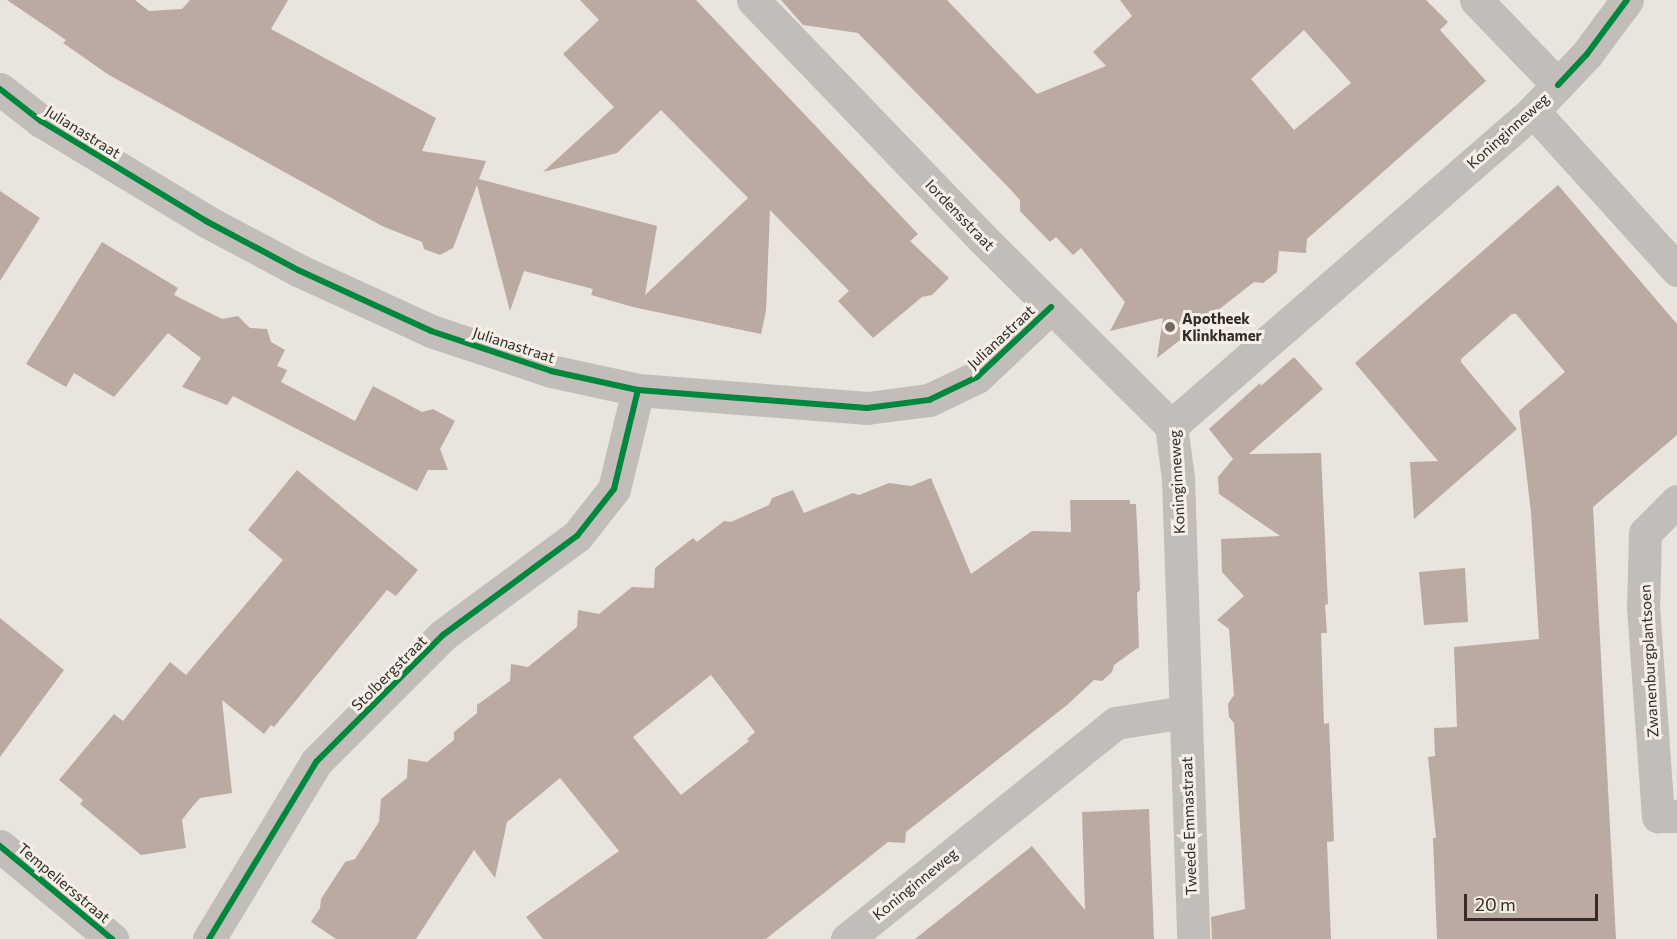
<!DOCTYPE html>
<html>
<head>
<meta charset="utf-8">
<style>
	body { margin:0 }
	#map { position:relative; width:1677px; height:939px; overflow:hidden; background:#e9e4de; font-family:Commissioner,sans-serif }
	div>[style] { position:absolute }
	.building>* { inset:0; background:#baaaa2 }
	.minor>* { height:33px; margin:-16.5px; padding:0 16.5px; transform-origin:16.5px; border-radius:16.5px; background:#c2bdb8 }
	.tertiary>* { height:33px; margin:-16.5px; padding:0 16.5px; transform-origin:16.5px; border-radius:16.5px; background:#c2bdb8 }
	.cycleway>* { height:6px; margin:-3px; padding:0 3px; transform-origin:3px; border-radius:3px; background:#00873e }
	.dots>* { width:16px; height:16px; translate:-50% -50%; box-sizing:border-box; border:3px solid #f6efe6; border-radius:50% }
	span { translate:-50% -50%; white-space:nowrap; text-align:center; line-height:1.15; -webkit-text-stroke:6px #f6efe6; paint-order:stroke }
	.street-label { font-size:15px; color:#322b27 }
	.poi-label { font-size:15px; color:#322b27; font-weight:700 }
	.left { translate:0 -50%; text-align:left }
	.scale { position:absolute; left:1464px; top:894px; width:134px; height:27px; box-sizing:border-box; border:3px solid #322b27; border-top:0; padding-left:8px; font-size:18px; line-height:21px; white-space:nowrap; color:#322b27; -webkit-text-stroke:4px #f6efe6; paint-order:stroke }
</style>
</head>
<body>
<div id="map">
	<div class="building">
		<div style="clip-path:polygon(7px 0,135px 0,149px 11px,182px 9px,190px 0,288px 0,271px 29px,436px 118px,422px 151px,486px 161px,479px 179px,657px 226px,645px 295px,748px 198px,661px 110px,617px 153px,543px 172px,614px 107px,563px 54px,599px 20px,580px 0,696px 0,918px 234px,910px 241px,949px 278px,932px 295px,922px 297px,873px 338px,838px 301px,849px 291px,770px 210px,766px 311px,761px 334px,633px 307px,591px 295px,593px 289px,524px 271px,510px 311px,477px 185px,453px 248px,440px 255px,424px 249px,422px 242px,382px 226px,109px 75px,63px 43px,66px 40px)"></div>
		<div style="clip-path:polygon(evenodd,781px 0,947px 0,1037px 94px,1106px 66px,1093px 52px,1132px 16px,1120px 0,1426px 0,1448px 22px,1440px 30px,1486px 81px,1307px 239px,1306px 253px,1279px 251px,1277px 272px,1263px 283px,1254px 282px,1157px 358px,1163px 318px,1110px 331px,1125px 302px,1081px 248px,1073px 255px,1056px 237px,1050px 242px,1020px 211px,1020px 200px,1009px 188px,858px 33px,803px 25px,781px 0,1304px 30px,1351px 83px,1294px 130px,1251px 79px,1304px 30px)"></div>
		<div style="clip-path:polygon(1558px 185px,1677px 324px,1677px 435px,1593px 507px,1616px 939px,1437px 939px,1433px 838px,1436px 838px,1428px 757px,1435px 756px,1434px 728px,1457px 727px,1454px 647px,1539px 639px,1531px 512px,1519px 411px,1565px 372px,1516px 314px,1512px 314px,1461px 359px,1461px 362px,1517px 429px,1414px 519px,1410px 462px,1438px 461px,1355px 363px)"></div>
		<div style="clip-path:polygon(0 191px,40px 218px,0 281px)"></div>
		<div style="clip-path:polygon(102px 242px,178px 288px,174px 295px,222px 319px,238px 316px,250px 328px,267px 329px,271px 342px,285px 350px,277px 366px,287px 370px,281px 382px,355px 421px,373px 386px,422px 412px,433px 409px,455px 421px,440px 449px,448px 470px,428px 470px,417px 491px,233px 396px,227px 405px,182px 387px,201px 358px,168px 333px,114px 397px,74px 373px,66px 387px,26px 364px)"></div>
		<div style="clip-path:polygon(1294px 357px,1323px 389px,1249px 454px,1321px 453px,1328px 604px,1325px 605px,1327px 633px,1321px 633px,1324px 724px,1329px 723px,1334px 841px,1327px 842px,1331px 939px,1212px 939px,1211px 917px,1245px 909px,1234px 723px,1229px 717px,1228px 704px,1234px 695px,1229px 629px,1217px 620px,1244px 596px,1222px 572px,1221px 539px,1280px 536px,1219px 494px,1218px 477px,1233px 459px,1209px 429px,1260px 383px,1261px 386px)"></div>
		<div style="clip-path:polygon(297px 470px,418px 570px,396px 596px,387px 590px,274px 727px,271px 725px,264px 734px,222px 700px,232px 793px,200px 798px,192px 807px,182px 820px,186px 848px,141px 855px,80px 804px,83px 800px,59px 780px,114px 714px,123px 721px,170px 662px,186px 675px,283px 560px,248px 530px)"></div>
		<div style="clip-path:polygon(evenodd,931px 478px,971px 574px,1032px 531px,1071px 532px,1070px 500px,1130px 500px,1130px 504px,1136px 504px,1140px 590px,1137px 593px,1139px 647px,1114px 665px,1112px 672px,1102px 681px,1094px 680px,1067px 705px,906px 832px,905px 843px,888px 842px,766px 939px,543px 939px,526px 917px,619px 851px,560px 778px,507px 822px,495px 878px,474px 850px,416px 939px,336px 939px,311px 922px,320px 908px,321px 899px,345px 862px,355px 859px,379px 822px,381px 799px,407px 778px,408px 759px,427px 762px,454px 740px,454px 732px,477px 713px,477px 705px,510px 681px,511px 664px,528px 667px,577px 627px,578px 610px,599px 614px,632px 587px,654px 588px,655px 568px,693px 538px,697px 542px,724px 521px,731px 522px,769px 505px,772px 498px,793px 490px,804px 513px,853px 493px,859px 495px,889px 483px,911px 486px,931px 478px,711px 675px,755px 732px,747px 739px,749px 741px,681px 795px,633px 737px,711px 675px)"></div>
		<div style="clip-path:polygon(1465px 568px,1468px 622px,1424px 625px,1419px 572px)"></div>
		<div style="clip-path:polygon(0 618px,64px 670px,0 757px)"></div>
		<div style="clip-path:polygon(1149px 809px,1154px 939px,915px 939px,1032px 846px,1085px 910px,1082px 812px)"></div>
	</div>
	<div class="minor">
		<div style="left:753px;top:0;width:329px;rotate:46.1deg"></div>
		<div style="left:981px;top:237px;width:268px;rotate:44.8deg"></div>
		<div style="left:1476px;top:0;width:118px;rotate:46deg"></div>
		<div style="left:0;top:89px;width:52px;rotate:38deg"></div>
		<div style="left:41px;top:121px;width:193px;rotate:31.2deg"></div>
		<div style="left:206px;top:221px;width:104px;rotate:28deg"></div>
		<div style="left:298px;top:270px;width:146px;rotate:24.6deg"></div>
		<div style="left:431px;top:331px;width:126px;rotate:18.4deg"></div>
		<div style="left:551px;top:371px;width:89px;rotate:12.3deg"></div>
		<div style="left:638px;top:390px;width:230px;rotate:4.5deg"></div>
		<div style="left:867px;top:408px;width:63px;rotate:-7.4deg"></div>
		<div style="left:929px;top:400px;width:53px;rotate:-25.6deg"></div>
		<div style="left:977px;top:377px;width:102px;rotate:-43.4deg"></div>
		<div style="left:1533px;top:111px;width:215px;rotate:47.8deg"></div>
		<div style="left:1171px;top:426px;width:480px;rotate:-41deg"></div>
		<div style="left:1533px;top:111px;width:79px;rotate:-46.5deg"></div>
		<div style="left:1587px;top:54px;width:67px;rotate:-53.5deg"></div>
		<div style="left:1171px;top:426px;width:52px;rotate:82.3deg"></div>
		<div style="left:1178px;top:478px;width:461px;rotate:88.1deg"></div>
		<div style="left:1677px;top:501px;width:45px;rotate:135deg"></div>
		<div style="left:1645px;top:533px;width:74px;rotate:91.5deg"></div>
		<div style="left:1643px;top:607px;width:210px;rotate:85.9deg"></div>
		<div style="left:1658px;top:816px;width:19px"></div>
		<div style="left:209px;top:939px;width:207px;rotate:-58.8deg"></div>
		<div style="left:316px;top:762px;width:180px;rotate:-45deg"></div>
		<div style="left:443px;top:635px;width:167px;rotate:-36.5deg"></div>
		<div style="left:577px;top:536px;width:60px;rotate:-51.8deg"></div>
		<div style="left:614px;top:489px;width:102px;rotate:-76.4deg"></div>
		<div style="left:847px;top:939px;width:345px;rotate:-38.8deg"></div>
		<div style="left:1116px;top:723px;width:69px;rotate:-9.2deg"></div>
	</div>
	<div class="tertiary">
		<div style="left:0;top:846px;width:146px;rotate:39.7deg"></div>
	</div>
	<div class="cycleway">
		<div style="left:1558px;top:85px;width:42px;rotate:-46.9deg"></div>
		<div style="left:1587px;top:54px;width:67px;rotate:-53.5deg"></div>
		<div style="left:0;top:89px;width:52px;rotate:38deg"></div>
		<div style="left:41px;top:121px;width:193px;rotate:31.2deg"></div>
		<div style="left:206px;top:221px;width:104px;rotate:28deg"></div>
		<div style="left:298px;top:270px;width:146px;rotate:24.6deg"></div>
		<div style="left:431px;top:331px;width:126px;rotate:18.4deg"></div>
		<div style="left:551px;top:371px;width:89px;rotate:12.3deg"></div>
		<div style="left:638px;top:390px;width:230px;rotate:4.5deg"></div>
		<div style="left:867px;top:408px;width:63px;rotate:-7.4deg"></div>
		<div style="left:929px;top:400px;width:53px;rotate:-25.6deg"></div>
		<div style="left:977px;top:377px;width:102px;rotate:-43.4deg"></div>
		<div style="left:0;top:846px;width:146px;rotate:39.7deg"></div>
		<div style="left:209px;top:939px;width:207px;rotate:-58.8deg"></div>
		<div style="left:316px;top:762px;width:180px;rotate:-45deg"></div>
		<div style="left:443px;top:635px;width:167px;rotate:-36.5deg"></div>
		<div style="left:577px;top:536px;width:60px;rotate:-51.8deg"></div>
		<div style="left:614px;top:489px;width:102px;rotate:-76.4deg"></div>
	</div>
	<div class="dots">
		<div style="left:1170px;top:327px;background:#726c67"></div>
	</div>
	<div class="street-label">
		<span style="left:1508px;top:131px;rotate:-42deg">Koninginneweg</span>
		<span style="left:83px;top:132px;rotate:32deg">Julianastraat</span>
		<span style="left:960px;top:215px;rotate:46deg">Iordensstraat</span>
		<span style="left:1001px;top:337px;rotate:-43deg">Julianastraat</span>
		<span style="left:514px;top:345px;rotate:18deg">Julianastraat</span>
		<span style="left:1177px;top:482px;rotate:-93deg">Koninginneweg</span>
		<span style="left:1649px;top:661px;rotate:-93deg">Zwanenburgplantsoen</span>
		<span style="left:389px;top:673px;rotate:-45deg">Stolbergstraat</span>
		<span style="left:1189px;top:826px;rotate:-92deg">Tweede Emmastraat</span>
		<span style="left:64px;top:883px;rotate:40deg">Tempeliersstraat</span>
		<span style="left:915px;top:884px;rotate:-39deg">Koninginneweg</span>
	</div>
	<div class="poi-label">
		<span class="left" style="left:1182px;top:327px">Apotheek<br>Klinkhamer</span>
	</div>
	<div class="scale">20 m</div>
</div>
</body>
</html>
